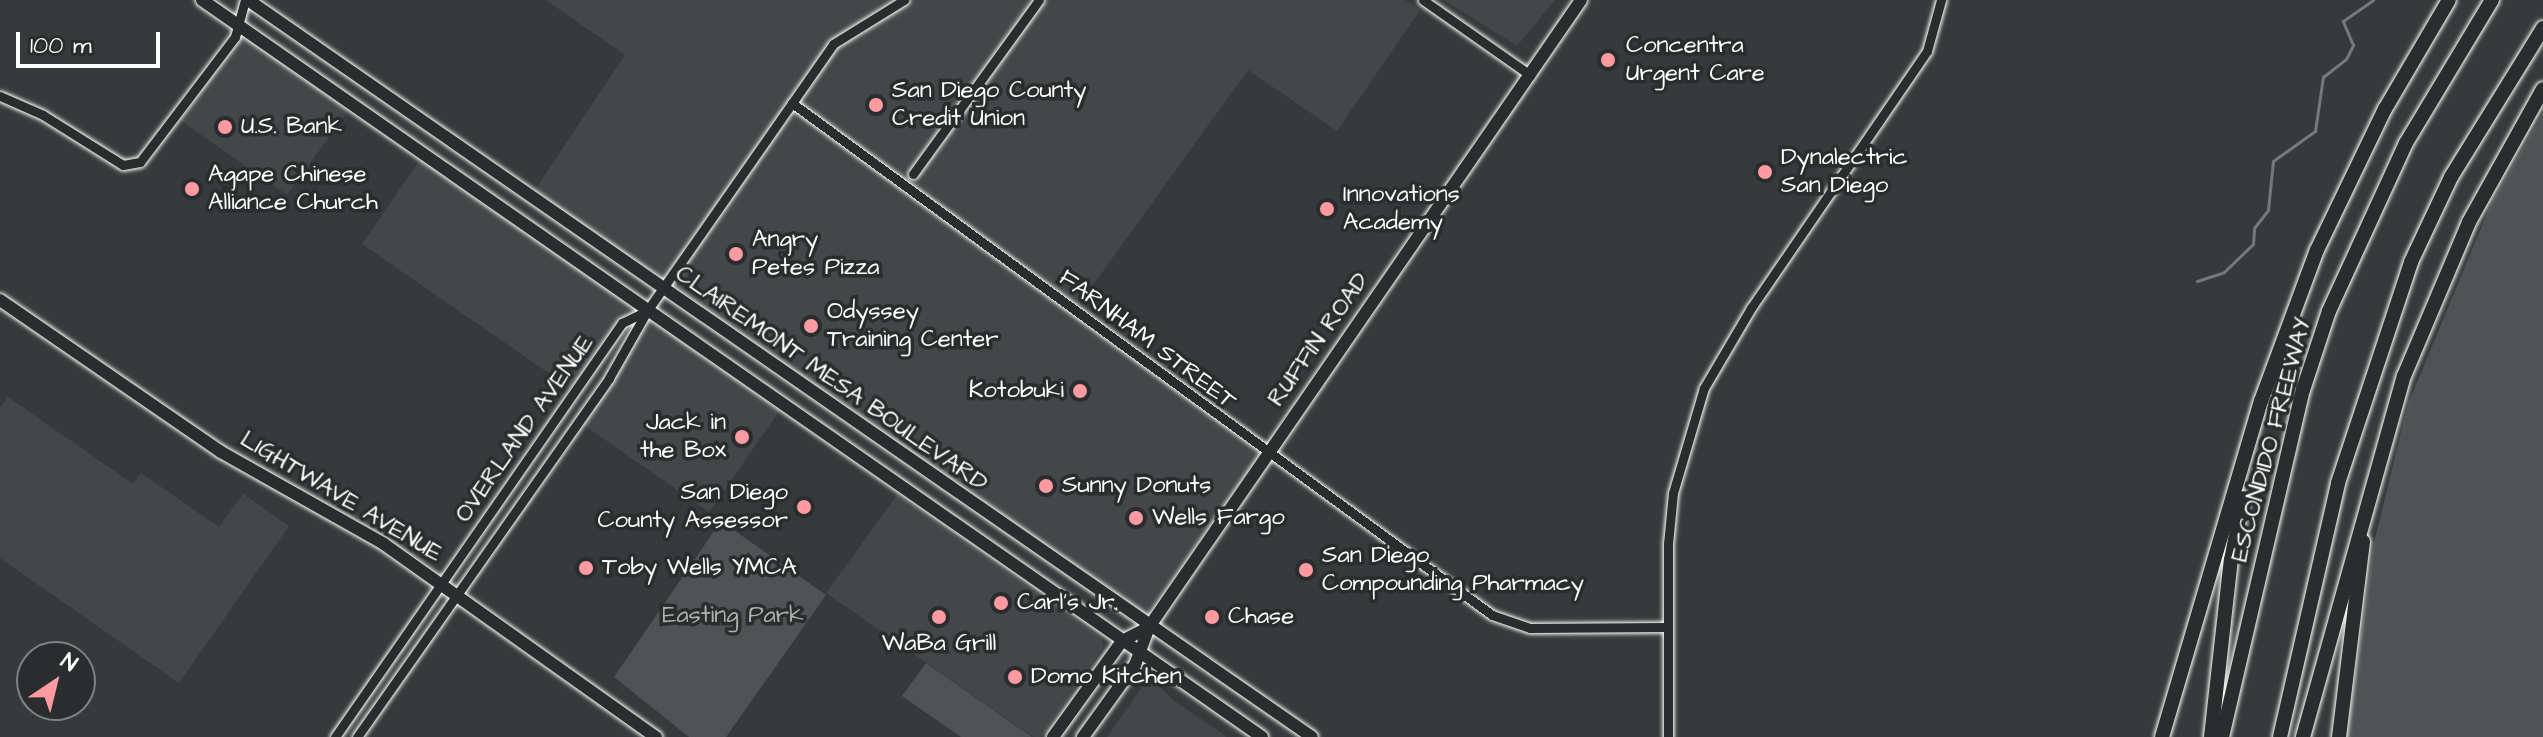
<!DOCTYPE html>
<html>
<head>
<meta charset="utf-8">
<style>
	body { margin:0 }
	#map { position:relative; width:2543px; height:737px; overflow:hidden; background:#373a3b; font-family:"Architects Daughter",sans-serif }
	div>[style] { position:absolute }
	.built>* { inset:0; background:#444748 }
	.green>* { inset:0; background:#505354 }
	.stream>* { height:3px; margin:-1.5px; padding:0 1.5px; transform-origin:1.5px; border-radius:1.5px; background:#767879 }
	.roads { filter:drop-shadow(0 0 2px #fff) drop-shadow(0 0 2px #fff) }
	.minor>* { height:9px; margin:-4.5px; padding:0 4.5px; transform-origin:4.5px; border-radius:4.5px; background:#2a2d2e }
	.major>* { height:12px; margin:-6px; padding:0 6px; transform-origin:6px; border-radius:6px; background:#2a2d2e }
	.highway>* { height:14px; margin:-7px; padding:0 7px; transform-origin:7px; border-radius:7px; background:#2a2d2e }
	.dots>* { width:22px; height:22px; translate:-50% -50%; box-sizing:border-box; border:4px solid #2a2d2e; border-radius:50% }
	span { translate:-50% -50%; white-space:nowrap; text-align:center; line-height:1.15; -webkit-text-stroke:7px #2a2d2e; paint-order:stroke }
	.poi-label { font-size:24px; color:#fff }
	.left { translate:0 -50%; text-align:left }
	.right { translate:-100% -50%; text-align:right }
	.street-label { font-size:24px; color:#fff }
	.park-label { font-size:24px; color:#b0b2b2 }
	.north { position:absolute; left:16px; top:641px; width:80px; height:80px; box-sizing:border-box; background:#2a2d2e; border:2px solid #7f8182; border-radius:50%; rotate:35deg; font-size:22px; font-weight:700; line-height:32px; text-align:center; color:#fff }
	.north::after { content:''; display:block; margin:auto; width:28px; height:36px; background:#ff9aa2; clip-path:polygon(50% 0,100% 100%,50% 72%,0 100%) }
	.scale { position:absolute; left:16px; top:32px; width:144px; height:36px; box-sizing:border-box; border:4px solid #fff; border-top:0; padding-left:10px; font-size:24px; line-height:28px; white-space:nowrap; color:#fff; -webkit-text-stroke:6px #2a2d2e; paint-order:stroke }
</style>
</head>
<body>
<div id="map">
	<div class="built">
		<div style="clip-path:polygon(546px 0,1405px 0,1420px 10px,1337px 131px,1248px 70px,1077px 307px,1262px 451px,1144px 618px,533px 193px,625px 55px)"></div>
		<div style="clip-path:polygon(1444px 0,1555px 0,1517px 46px)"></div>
		<div style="clip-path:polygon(243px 34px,350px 108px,287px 195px,180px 120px)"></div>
		<div style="clip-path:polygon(422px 157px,640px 309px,579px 394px,362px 244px)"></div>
		<div style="clip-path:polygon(651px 317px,782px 407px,709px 512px,581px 423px)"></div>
		<div style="clip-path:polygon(8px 397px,133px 484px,141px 473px,219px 527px,243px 494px,289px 526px,179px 683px,0 558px,0 408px)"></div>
		<div style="clip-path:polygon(897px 495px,1101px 638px,1103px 647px,1041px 737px,1033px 737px,826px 593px)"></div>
		<div style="clip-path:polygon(1153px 681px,1176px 702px,1227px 737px,1107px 737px,1144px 684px)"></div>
	</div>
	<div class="green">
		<div style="clip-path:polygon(2543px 113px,2543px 737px,2347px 737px,2374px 543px,2408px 404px,2492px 202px)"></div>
		<div style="clip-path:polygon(721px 521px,826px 595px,726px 737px,689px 737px,614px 677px)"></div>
		<div style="clip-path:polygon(926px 663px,1032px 737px,961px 737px,902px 696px)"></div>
	</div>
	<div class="stream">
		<div style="left:2197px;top:281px;width:28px;rotate:-18deg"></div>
		<div style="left:2224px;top:272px;width:40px;rotate:-44deg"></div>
		<div style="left:2253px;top:244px;width:16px;rotate:-86deg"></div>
		<div style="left:2254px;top:228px;width:23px;rotate:-52deg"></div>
		<div style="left:2268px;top:210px;width:49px;rotate:-84.2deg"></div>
		<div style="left:2273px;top:161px;width:52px;rotate:-35.5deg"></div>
		<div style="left:2315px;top:131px;width:55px;rotate:-81.6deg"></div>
		<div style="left:2323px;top:77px;width:29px;rotate:-38deg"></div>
		<div style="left:2346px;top:59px;width:16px;rotate:-63deg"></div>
		<div style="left:2353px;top:45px;width:26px;rotate:-113deg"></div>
		<div style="left:2343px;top:21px;width:37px;rotate:-35deg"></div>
	</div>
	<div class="roads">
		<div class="minor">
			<div style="left:1423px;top:0;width:131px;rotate:35deg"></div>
			<div style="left:0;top:96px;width:47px;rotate:23.8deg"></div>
			<div style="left:43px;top:115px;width:94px;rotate:32deg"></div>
			<div style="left:123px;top:165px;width:17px;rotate:-10deg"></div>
			<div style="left:140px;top:162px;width:157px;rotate:-52.8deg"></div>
			<div style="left:235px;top:37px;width:38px;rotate:-75deg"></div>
			<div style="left:792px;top:103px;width:867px;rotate:36.18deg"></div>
			<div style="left:1492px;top:615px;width:40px;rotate:18.9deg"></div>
			<div style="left:1530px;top:628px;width:137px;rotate:-0.4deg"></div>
			<div style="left:913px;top:174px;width:215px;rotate:-54.1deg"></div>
			<div style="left:335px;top:737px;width:504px;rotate:-55.27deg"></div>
			<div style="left:622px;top:323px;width:28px;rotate:-26deg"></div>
			<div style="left:357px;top:737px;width:439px;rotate:-54.9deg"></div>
			<div style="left:609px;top:378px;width:77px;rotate:-60.4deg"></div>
			<div style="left:647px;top:311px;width:325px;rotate:-55.1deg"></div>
			<div style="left:833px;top:44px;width:84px;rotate:-31.8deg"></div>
			<div style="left:1668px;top:737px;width:193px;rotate:-90deg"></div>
			<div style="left:1668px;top:544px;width:51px;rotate:-84.4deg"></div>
			<div style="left:1673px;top:493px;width:109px;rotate:-73.6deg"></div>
			<div style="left:1704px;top:388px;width:93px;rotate:-59.6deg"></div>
			<div style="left:1751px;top:308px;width:311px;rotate:-55.6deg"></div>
			<div style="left:1927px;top:51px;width:53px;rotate:-74.6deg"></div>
		</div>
		<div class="major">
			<div style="left:202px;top:0;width:1291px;rotate:34.81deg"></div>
			<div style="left:248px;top:0;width:1294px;rotate:34.71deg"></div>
			<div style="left:0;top:300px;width:268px;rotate:34.5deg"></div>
			<div style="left:221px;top:452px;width:187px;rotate:29.4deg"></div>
			<div style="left:384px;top:544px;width:334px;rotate:35.4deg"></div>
			<div style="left:1053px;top:737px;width:118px;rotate:-54.3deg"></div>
			<div style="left:1122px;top:641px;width:30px;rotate:-27deg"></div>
			<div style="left:1083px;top:737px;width:89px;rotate:-54.2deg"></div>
			<div style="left:1135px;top:665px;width:40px;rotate:-69.8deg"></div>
			<div style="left:1149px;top:627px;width:761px;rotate:-55.43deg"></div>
		</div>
		<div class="highway">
			<div style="left:2162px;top:737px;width:350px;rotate:-73.6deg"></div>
			<div style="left:2261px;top:401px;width:161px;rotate:-69.7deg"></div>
			<div style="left:2317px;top:250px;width:157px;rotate:-64.3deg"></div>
			<div style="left:2385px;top:109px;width:126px;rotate:-59.6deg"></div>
			<div style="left:2211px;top:737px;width:178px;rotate:-83.6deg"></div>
			<div style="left:2231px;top:560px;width:63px;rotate:-79deg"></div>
			<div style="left:2222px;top:737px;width:356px;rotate:-76.9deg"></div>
			<div style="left:2303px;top:390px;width:83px;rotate:-71.8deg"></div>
			<div style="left:2329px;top:311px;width:185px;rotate:-65.4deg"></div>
			<div style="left:2406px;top:143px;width:167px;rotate:-59deg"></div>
			<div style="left:2280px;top:737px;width:261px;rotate:-77.1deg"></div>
			<div style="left:2338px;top:483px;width:233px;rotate:-71.7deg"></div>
			<div style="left:2411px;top:262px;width:94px;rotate:-64.8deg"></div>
			<div style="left:2451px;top:177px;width:175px;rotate:-58.3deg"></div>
			<div style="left:2303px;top:737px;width:375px;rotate:-74.4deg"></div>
			<div style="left:2404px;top:376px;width:167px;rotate:-67.1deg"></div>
			<div style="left:2469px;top:222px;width:152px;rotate:-60.9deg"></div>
			<div style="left:2339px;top:737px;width:197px;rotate:-83deg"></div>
		</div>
	</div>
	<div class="dots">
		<div style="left:1608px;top:60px;background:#ff9aa2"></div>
		<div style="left:876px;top:105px;background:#ff9aa2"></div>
		<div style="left:225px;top:127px;background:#ff9aa2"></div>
		<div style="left:1765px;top:172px;background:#ff9aa2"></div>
		<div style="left:192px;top:189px;background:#ff9aa2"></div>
		<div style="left:1327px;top:209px;background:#ff9aa2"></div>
		<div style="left:736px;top:254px;background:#ff9aa2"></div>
		<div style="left:811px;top:326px;background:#ff9aa2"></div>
		<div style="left:1080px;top:391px;background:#ff9aa2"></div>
		<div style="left:742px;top:437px;background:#ff9aa2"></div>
		<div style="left:1046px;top:486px;background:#ff9aa2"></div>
		<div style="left:804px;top:507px;background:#ff9aa2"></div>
		<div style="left:1136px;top:518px;background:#ff9aa2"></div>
		<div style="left:586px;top:568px;background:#ff9aa2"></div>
		<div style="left:1306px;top:570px;background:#ff9aa2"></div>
		<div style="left:1001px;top:603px;background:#ff9aa2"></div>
		<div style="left:939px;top:617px;background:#ff9aa2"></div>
		<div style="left:1212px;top:617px;background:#ff9aa2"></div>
		<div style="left:1015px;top:677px;background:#ff9aa2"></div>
	</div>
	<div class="poi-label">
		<span class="left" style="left:1626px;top:60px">Concentra<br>Urgent Care</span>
		<span class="left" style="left:892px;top:105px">San Diego County<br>Credit Union</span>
		<span class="left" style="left:241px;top:127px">U.S. Bank</span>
		<span class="left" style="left:1781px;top:172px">Dynalectric<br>San Diego</span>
		<span class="left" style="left:208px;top:189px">Agape Chinese<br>Alliance Church</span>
		<span class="left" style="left:1343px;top:209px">Innovations<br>Academy</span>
		<span class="left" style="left:752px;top:254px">Angry<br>Petes Pizza</span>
		<span class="left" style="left:827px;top:326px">Odyssey<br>Training Center</span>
		<span class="right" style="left:1064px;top:391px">Kotobuki</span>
		<span class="right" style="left:726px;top:437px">Jack in<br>the Box</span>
		<span class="left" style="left:1062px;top:486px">Sunny Donuts</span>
		<span class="right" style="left:788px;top:507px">San Diego<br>County Assessor</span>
		<span class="left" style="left:1152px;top:518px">Wells Fargo</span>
		<span class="left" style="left:1322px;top:570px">San Diego<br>Compounding Pharmacy</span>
		<span class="left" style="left:602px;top:568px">Toby Wells YMCA</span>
		<span class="left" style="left:1017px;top:603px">Carl's Jr.</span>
		<span class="left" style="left:1228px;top:617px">Chase</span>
		<span style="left:939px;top:644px">WaBa Grill</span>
		<span class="left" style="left:1031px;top:677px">Domo Kitchen</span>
	</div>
	<div class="street-label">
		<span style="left:1147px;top:340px;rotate:37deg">FARNHAM STREET</span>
		<span style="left:1319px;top:340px;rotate:-55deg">RUFFIN ROAD</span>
		<span style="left:831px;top:379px;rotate:35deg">CLAIREMONT MESA BOULEVARD</span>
		<span style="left:525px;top:429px;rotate:-55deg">OVERLAND AVENUE</span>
		<span style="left:2272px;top:440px;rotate:-75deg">ESCONDIDO FREEWAY</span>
		<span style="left:341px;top:497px;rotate:31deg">LIGHTWAVE AVENUE</span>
	</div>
	<div class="park-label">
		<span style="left:733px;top:616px">Easting Park</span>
	</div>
	<div class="north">N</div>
	<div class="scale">100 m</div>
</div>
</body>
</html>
